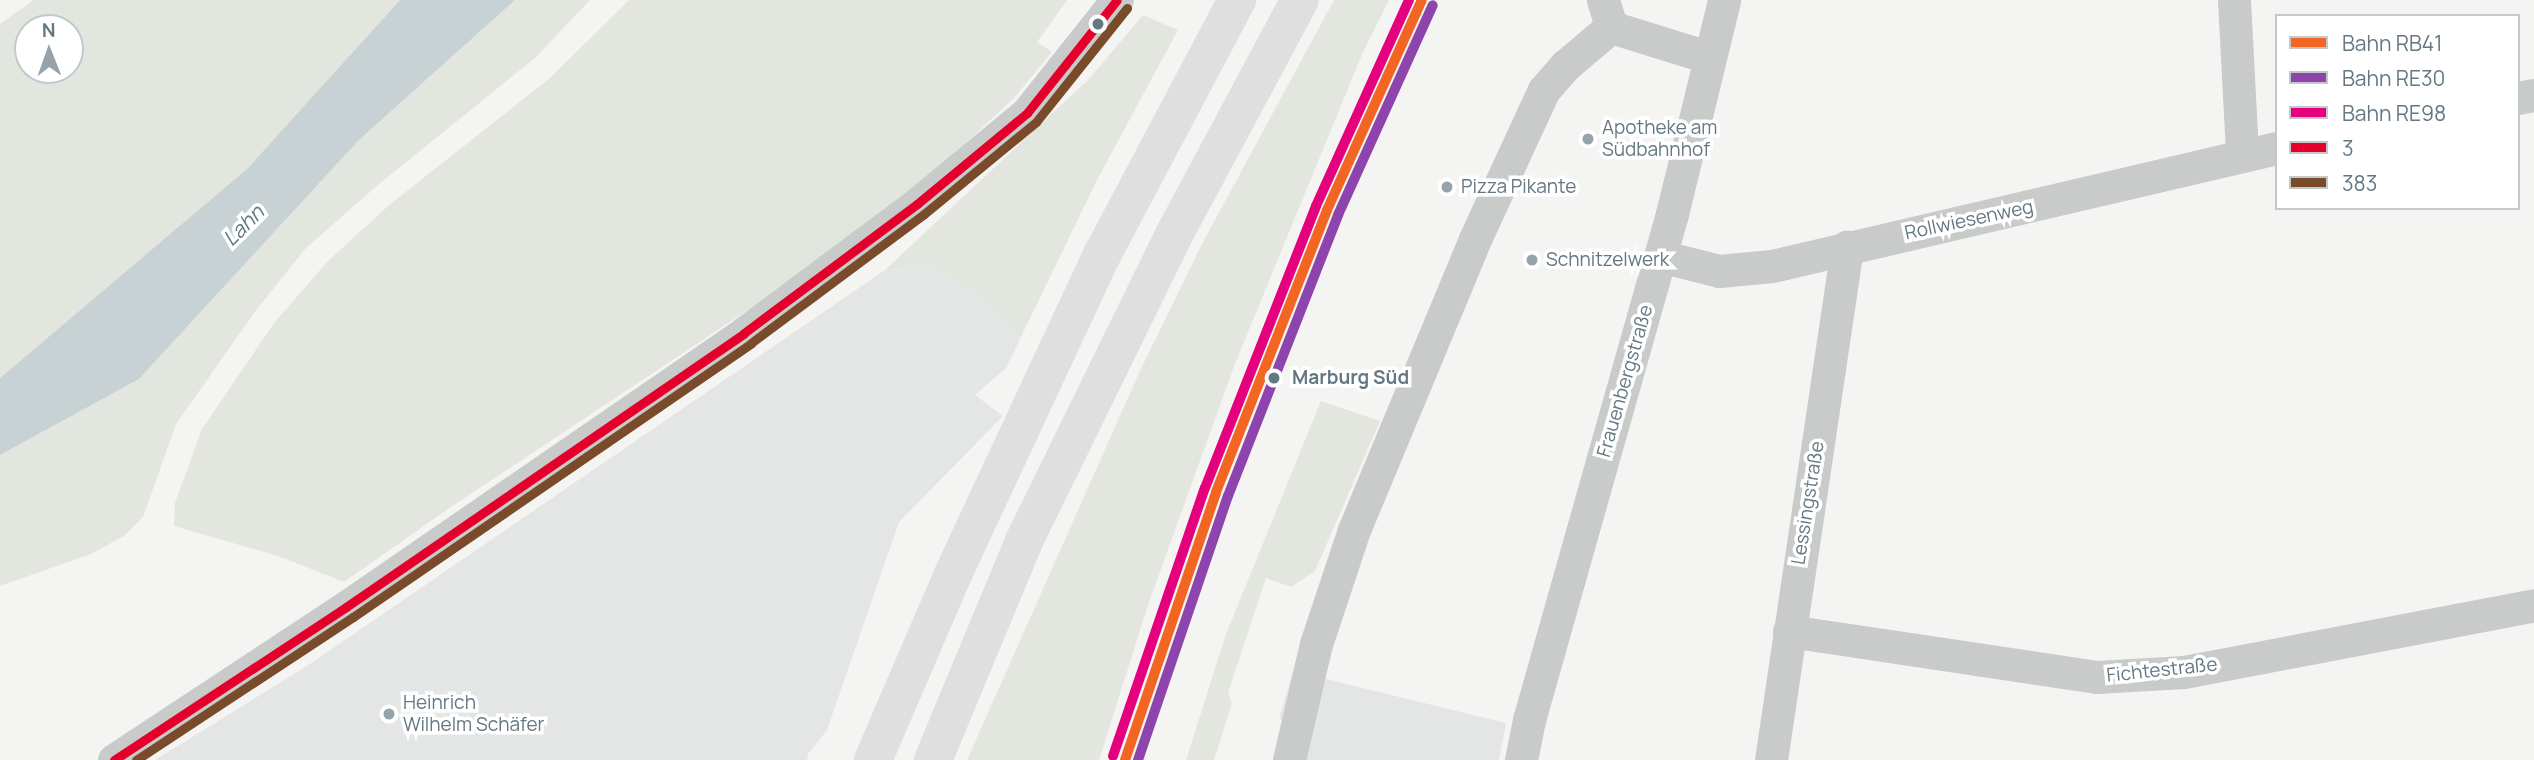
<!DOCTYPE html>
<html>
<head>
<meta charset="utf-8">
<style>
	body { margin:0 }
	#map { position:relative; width:2534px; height:760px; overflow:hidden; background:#f4f4f2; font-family:Manrope,sans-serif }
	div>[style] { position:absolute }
	.built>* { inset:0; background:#e4e5e5 }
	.green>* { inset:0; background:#e3e6df }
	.water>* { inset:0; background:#c8d2d4 }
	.minor>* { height:33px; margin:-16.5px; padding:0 16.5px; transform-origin:16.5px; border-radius:16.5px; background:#c9caca }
	.highway>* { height:38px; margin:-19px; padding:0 19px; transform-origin:19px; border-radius:19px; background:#dedfde }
	.bus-1>* { height:9px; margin:-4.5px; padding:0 4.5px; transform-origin:4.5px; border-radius:4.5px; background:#e4002b }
	.bus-2>* { height:9px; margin:-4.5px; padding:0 4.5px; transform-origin:4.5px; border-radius:4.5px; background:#7a4b2a }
	.rail-1>* { height:10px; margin:-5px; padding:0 5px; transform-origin:5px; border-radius:5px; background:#f26522 }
	.rail-2>* { height:10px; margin:-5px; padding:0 5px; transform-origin:5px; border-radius:5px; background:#8e44ad }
	.rail-3>* { height:10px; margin:-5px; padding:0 5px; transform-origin:5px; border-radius:5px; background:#e5007d }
	.dots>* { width:19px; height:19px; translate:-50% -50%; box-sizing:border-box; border:4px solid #fff; border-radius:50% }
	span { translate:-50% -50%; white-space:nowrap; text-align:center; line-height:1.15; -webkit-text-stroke:7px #fff; paint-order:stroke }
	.poi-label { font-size:19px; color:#647883 }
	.left { translate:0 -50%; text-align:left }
	.street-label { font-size:19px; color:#647883 }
	.stop-label { font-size:19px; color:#647883; font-weight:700 }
	.water-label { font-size:21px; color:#5f7a80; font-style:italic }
	.legend { position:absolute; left:2275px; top:14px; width:245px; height:196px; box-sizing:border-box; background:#fff; border:2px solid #c1c9cd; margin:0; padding:9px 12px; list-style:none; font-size:21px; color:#647883 }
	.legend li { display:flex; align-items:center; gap:14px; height:35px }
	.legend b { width:35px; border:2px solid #c1c9cd }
	.north { position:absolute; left:14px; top:14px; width:70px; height:70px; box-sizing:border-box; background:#fff; border:2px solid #c1c9cd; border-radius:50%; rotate:359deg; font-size:19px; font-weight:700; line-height:28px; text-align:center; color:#647883 }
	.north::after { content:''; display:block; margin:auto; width:24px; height:32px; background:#96a3aa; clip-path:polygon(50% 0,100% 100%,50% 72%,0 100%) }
</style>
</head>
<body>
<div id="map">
	<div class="built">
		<div style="clip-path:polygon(934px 268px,981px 299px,1020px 339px,1006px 368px,975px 395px,1003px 416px,899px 522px,827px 730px,808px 754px,807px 760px,155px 760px,304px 668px,885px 270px)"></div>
		<div style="clip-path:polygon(1293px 671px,1506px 723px,1499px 760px,1275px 760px,1287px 721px,1279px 719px)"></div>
	</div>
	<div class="green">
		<div style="clip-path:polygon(evenodd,34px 0,400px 0,248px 168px,0 378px,0 24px,34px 0,28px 28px,70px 28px,70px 70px,28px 70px,28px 28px)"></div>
		<div style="clip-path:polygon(515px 0,590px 0,535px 58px,379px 184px,305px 249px,254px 313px,176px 424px,143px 517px,124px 536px,91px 554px,0 586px,0 455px,139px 379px,359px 140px)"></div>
		<div style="clip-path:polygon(629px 0,1067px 0,1037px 42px,1052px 52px,1014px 98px,937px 170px,796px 278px,448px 509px,344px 582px,278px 556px,174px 526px,175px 503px,202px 429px,274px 323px,327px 262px,388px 206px,550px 78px)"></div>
		<div style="clip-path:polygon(1334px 0,1389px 0,1363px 52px,1235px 364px,1149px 602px,1099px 760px,967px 760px,1139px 373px,1202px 244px)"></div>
		<div style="clip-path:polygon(1143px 15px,1178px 30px,1097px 180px,1020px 339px,981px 299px,934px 268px,885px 270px,1089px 79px)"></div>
		<div style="clip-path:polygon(1321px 401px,1380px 421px,1315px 571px,1291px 587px,1266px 578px,1228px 693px,1232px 703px,1214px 760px,1186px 760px,1226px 634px)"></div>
	</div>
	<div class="water">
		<div style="clip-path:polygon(400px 0,515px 0,359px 140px,139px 379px,0 455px,0 378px,248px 168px)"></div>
	</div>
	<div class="minor">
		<div style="left:1603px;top:0;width:28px;rotate:73deg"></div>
		<div style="left:1611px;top:27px;width:102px;rotate:17.2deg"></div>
		<div style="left:2234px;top:0;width:155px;rotate:87deg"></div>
		<div style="left:2518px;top:98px;width:16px;rotate:-11deg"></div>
		<div style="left:1660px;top:256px;width:61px;rotate:14.3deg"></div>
		<div style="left:1719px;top:271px;width:53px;rotate:-5.4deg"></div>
		<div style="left:1772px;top:266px;width:519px;rotate:-13.15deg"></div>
		<div style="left:1789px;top:631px;width:311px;rotate:8.5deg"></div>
		<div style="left:2097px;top:677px;width:87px;rotate:-3.3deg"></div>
		<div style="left:2184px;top:672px;width:356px;rotate:-10.8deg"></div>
		<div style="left:114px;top:760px;width:278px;rotate:-33.4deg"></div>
		<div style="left:346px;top:607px;width:483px;rotate:-34.5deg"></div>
		<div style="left:744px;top:333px;width:216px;rotate:-36.7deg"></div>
		<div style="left:917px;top:204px;width:143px;rotate:-39.6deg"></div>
		<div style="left:1027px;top:113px;width:144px;rotate:-51.5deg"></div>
		<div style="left:1289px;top:760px;width:119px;rotate:-76.9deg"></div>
		<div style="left:1316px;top:644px;width:120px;rotate:-71.6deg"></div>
		<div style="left:1354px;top:530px;width:315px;rotate:-67.4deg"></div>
		<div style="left:1475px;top:239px;width:164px;rotate:-65.2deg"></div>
		<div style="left:1544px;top:90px;width:33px;rotate:-49deg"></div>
		<div style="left:1566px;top:65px;width:59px;rotate:-40.2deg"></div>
		<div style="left:1521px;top:760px;width:41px;rotate:-78.7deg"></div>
		<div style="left:1529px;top:720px;width:526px;rotate:-74.22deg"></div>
		<div style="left:1672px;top:214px;width:220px;rotate:-76.3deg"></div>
		<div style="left:1771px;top:760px;width:519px;rotate:-81.57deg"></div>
	</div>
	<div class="highway">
		<div style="left:873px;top:760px;width:205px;rotate:-66.7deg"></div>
		<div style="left:954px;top:572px;width:350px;rotate:-65deg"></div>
		<div style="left:1102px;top:255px;width:289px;rotate:-62.1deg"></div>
		<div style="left:933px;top:760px;width:237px;rotate:-67.4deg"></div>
		<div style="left:1024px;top:541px;width:345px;rotate:-63.9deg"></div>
		<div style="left:1176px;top:231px;width:262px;rotate:-61.8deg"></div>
	</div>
	<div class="bus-1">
		<div style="left:114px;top:760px;width:278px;rotate:-33.4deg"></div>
		<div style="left:346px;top:607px;width:483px;rotate:-34.5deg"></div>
		<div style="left:744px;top:333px;width:216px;rotate:-36.7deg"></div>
		<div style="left:917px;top:204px;width:143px;rotate:-39.6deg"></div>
		<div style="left:1027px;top:113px;width:144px;rotate:-51.5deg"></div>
	</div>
	<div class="bus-2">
		<div style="left:136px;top:760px;width:260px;rotate:-33.4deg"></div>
		<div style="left:353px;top:617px;width:483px;rotate:-34.5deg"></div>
		<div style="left:751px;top:343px;width:216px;rotate:-36.7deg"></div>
		<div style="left:924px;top:214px;width:145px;rotate:-39.4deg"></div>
		<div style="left:1036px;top:122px;width:146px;rotate:-51.4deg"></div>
	</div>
	<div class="rail-1">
		<div style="left:1125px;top:760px;width:283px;rotate:-71.2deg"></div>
		<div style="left:1216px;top:492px;width:303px;rotate:-68.5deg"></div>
		<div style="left:1327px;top:210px;width:230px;rotate:-65.7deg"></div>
	</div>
	<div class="rail-2">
		<div style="left:1138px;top:760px;width:279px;rotate:-71.2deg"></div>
		<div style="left:1228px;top:496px;width:302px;rotate:-68.6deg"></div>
		<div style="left:1338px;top:215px;width:230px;rotate:-65.7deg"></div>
	</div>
	<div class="rail-3">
		<div style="left:1113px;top:756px;width:283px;rotate:-71.1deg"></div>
		<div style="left:1205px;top:488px;width:303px;rotate:-68.5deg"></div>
		<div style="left:1316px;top:206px;width:226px;rotate:-65.7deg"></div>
	</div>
	<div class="dots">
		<div style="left:1098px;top:24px;background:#647883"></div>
		<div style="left:1588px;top:139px;background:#96a3aa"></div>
		<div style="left:1447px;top:187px;background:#96a3aa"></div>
		<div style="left:1532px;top:260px;background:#96a3aa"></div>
		<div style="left:1274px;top:378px;background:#647883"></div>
		<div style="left:389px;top:714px;background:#96a3aa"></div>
	</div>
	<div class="poi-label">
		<span class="left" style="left:1602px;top:139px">Apotheke am<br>Südbahnhof</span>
		<span class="left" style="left:1461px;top:187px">Pizza Pikante</span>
		<span class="left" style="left:1546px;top:260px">Schnitzelwerk</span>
		<span class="left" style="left:403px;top:714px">Heinrich<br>Wilhelm Schäfer</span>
	</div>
	<div class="street-label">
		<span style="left:1969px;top:220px;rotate:-12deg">Rollwiesenweg</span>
		<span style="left:1625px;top:381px;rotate:-74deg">Frauenbergstraße</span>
		<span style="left:1808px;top:503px;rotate:-81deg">Lessingstraße</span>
		<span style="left:2162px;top:670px;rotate:-6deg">Fichtestraße</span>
	</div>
	<div class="stop-label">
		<span class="left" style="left:1292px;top:378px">Marburg Süd</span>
	</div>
	<div class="water-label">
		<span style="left:243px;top:225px;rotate:-45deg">Lahn</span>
	</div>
	<ul class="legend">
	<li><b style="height:9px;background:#f26522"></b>Bahn RB41</li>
	<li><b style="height:9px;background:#8e44ad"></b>Bahn RE30</li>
	<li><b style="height:9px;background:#e5007d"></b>Bahn RE98</li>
	<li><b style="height:9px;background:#e4002b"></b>3</li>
	<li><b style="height:9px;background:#7a4b2a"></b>383</li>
	</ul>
	<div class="north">N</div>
</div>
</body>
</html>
